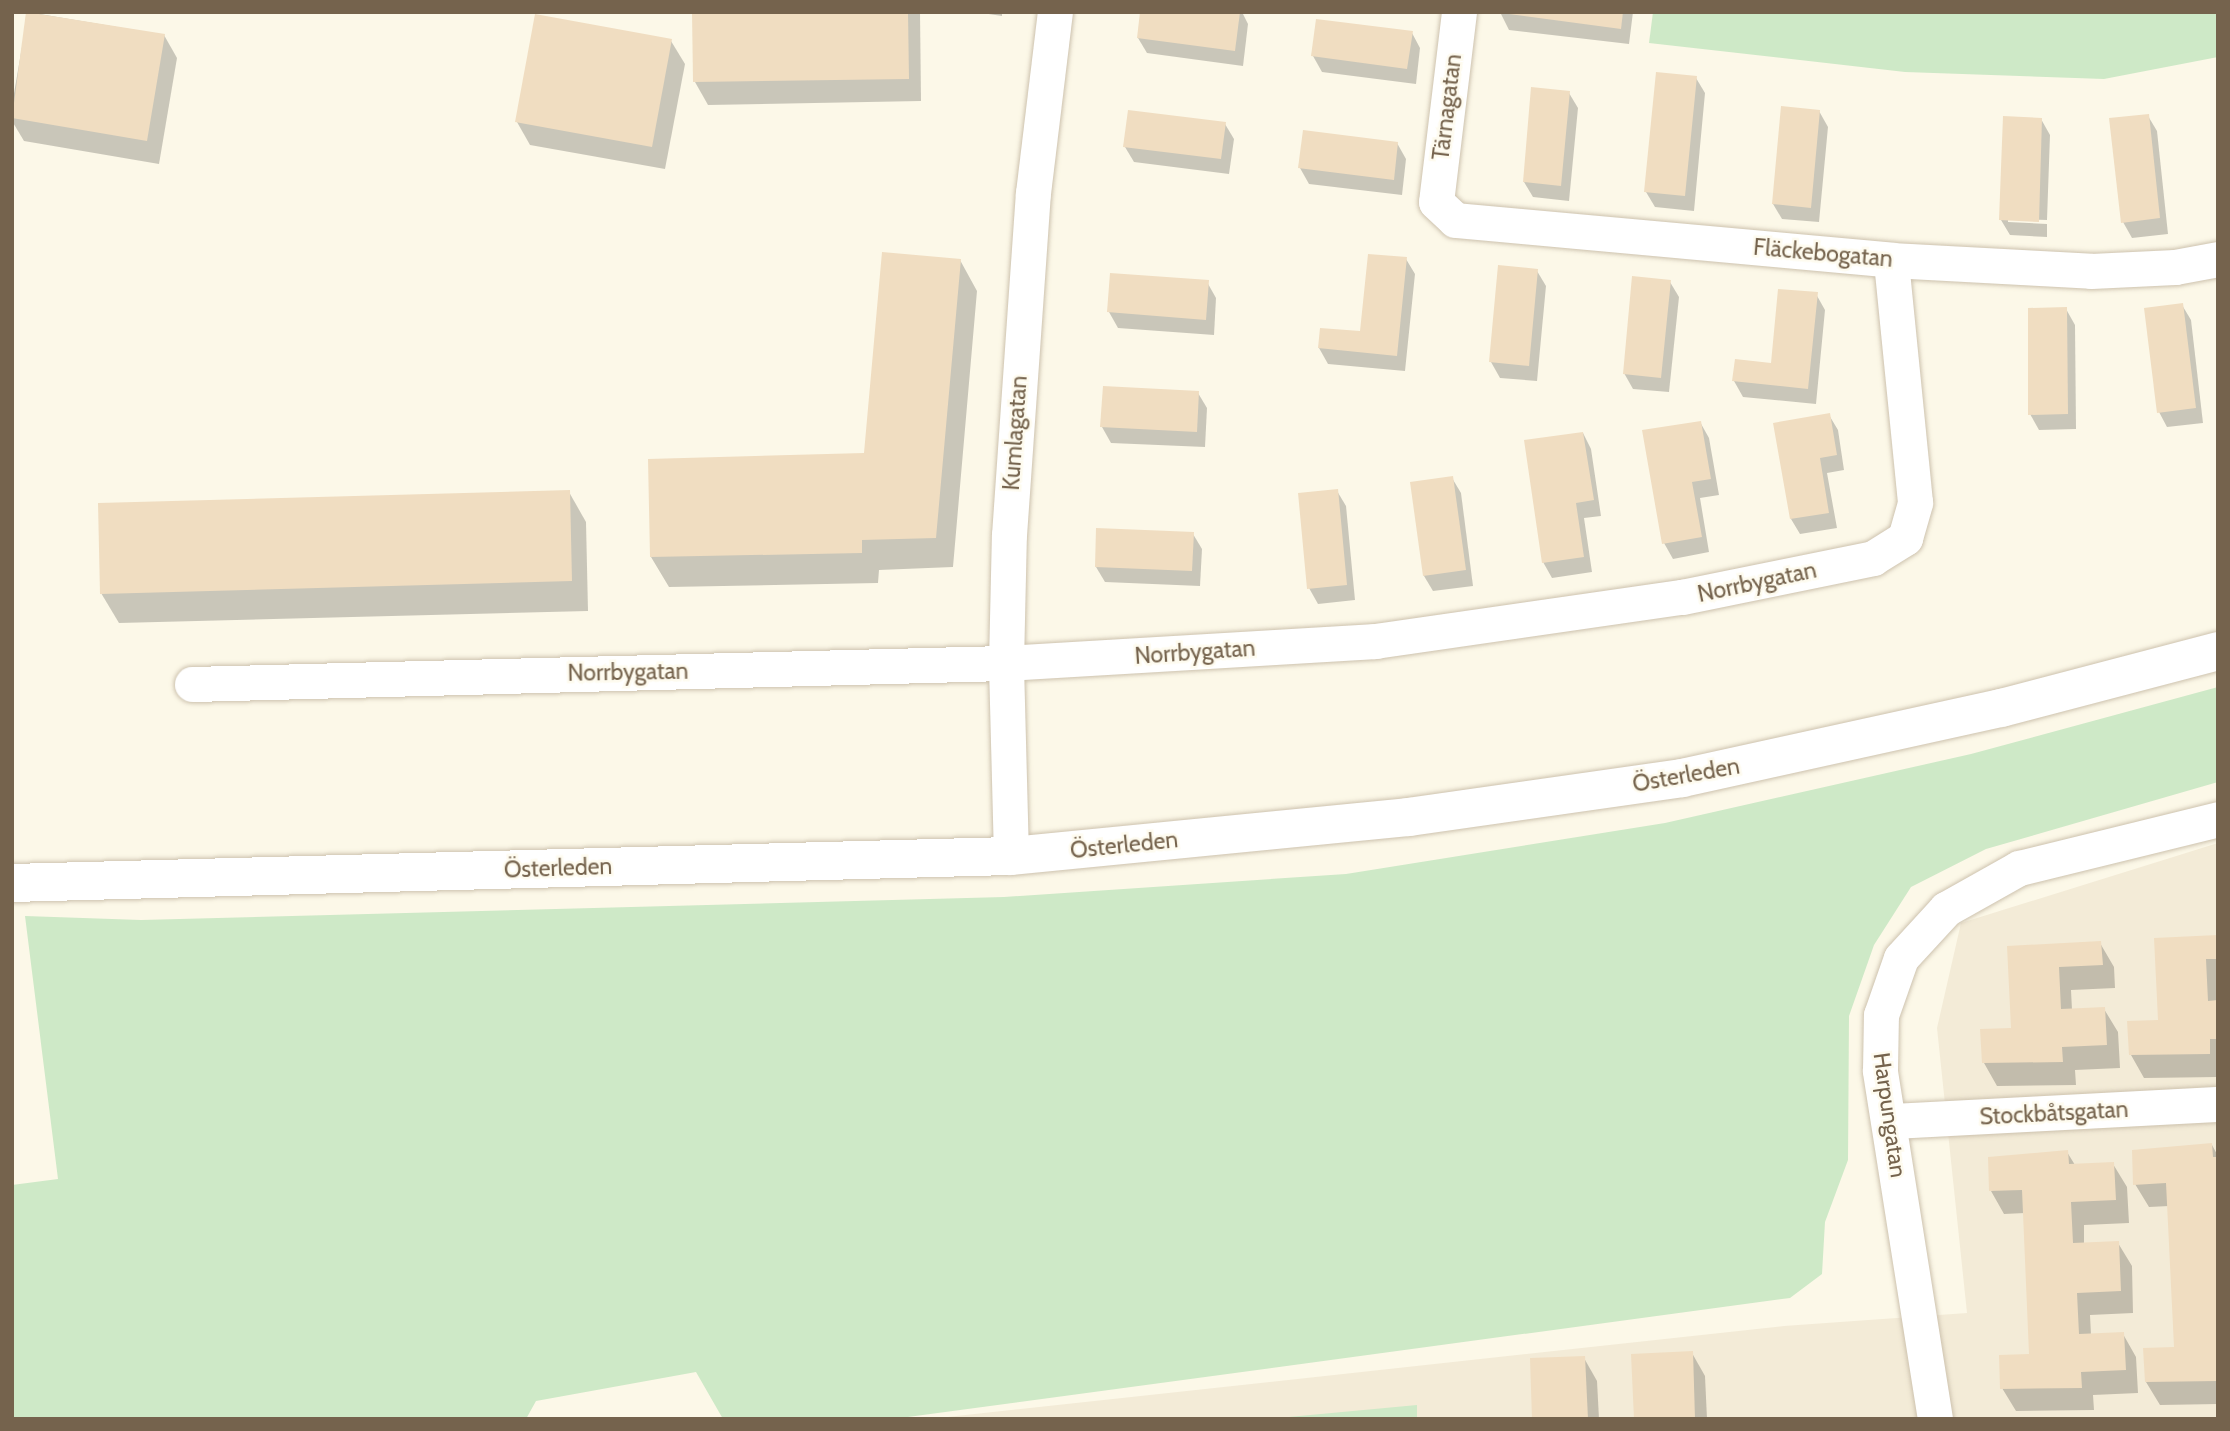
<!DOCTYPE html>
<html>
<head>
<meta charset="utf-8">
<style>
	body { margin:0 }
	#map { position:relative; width:2230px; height:1431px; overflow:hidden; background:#fcf8e8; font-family:Cabin,sans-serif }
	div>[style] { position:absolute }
	.residential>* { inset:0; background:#f3ebd7 }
	.green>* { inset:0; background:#cee9c7 }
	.shadow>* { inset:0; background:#0003 }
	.building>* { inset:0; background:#f0ddc1 }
	.roads { filter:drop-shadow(0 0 2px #cdc2ae) drop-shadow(0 0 2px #cdc2ae) }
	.street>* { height:35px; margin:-17.5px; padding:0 17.5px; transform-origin:17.5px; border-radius:17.5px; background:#fff }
	.secondary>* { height:38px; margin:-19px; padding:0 19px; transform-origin:19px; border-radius:19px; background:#fff }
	span { translate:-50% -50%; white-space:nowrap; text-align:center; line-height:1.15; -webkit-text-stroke:5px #fefbef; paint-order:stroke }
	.street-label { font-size:23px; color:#75634d }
	.frame { position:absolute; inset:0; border:14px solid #75634d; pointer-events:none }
</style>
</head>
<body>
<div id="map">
	<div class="residential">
		<div style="clip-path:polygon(2218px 843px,2218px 1419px,929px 1419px,1784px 1326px,1967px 1313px,1937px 1028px,1961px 923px)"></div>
	</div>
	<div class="green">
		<div style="clip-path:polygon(1653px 12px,2218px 12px,2218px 57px,2104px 79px,1905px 72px,1649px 43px)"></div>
		<div style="clip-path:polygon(2218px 687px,2218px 782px,1986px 849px,1911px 887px,1874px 945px,1849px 1016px,1848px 1160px,1825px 1222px,1822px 1274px,1790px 1298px,893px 1419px,723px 1419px,696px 1372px,536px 1401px,526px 1419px,12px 1419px,12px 1185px,58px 1179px,25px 916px,141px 920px,1004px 897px,1346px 874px,1665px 823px,1971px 754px)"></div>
		<div style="clip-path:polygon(1417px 1405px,1417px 1419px,1266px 1419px)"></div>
	</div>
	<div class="shadow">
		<div style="clip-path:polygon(28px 12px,164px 35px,177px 58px,159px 164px,24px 141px,12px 121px,12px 105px)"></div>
		<div style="clip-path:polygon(694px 12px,920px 12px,921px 101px,708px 105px,695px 82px)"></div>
		<div style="clip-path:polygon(975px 12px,1002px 12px,1002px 16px)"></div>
		<div style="clip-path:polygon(1142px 12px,1242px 12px,1248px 24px,1243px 66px,1147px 53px,1138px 38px)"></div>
		<div style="clip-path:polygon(1500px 12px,1633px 12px,1629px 44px,1509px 30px)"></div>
		<div style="clip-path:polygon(1412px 33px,1420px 48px,1416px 84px,1322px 72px,1313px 56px)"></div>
		<div style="clip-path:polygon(671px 41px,685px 64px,665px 169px,530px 145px,517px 122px)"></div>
		<div style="clip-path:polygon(1696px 78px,1705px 93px,1694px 211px,1655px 207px,1646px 192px)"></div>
		<div style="clip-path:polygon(1569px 93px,1578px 108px,1569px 201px,1533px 197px,1524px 182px)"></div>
		<div style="clip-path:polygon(1819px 111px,1828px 127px,1819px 222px,1782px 219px,1773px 204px)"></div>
		<div style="clip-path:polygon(2148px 116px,2157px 131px,2168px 234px,2132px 238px,2123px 222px)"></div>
		<div style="clip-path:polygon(2041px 119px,2050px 135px,2047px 220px,2008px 219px,2008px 222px,2047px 224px,2047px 237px,2010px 235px,2001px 220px)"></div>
		<div style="clip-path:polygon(1225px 124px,1234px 139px,1229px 174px,1134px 162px,1125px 147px)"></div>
		<div style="clip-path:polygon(1397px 143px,1406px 159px,1402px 195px,1309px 184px,1300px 168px)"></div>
		<div style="clip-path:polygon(1406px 259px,1415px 274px,1405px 371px,1328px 364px,1319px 348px,1362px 333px)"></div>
		<div style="clip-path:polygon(960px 260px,977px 291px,953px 567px,879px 570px,878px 583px,669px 587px,651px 557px,865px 455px)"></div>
		<div style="clip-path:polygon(1537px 271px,1546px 286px,1537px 381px,1500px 378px,1491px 362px)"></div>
		<div style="clip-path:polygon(1207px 282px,1216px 298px,1214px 335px,1118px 328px,1109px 312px)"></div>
		<div style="clip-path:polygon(1670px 282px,1679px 297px,1669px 392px,1633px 389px,1624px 373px)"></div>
		<div style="clip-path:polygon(1816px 294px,1825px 310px,1816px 404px,1743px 397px,1734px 381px,1773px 364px)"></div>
		<div style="clip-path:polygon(2182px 305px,2191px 320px,2203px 423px,2167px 427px,2159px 412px)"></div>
		<div style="clip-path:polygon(2066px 309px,2075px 325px,2076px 429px,2039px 430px,2030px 414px)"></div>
		<div style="clip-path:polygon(1198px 393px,1207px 408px,1205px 447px,1111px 443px,1102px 427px)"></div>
		<div style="clip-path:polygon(1829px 415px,1838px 430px,1844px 470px,1827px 473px,1837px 528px,1800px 534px,1791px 519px)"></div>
		<div style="clip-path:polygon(1700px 422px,1709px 438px,1719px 495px,1700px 498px,1709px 552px,1673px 559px,1664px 543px)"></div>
		<div style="clip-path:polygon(1583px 433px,1591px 449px,1601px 516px,1584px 518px,1592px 572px,1552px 578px,1543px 562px)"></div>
		<div style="clip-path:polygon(1452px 478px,1461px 493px,1473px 586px,1433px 591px,1424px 576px,1412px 483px)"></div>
		<div style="clip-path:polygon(1337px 491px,1346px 506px,1355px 600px,1318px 604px,1309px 588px)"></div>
		<div style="clip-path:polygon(569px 492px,586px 522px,588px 611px,119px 623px,101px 593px)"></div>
		<div style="clip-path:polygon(1193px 534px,1202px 549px,1200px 586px,1105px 582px,1096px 567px)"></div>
		<div style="clip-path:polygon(2218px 936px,2218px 1077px,2144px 1078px,2131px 1055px,2160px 1022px)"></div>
		<div style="clip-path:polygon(2100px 943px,2114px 967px,2115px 988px,2071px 990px,2072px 1010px,2104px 1009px,2118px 1032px,2120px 1068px,2075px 1070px,2076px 1085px,1997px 1086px,1984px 1063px,2013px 1030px,2009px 947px)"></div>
		<div style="clip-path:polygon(2212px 1145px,2218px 1156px,2218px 1404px,2160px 1405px,2146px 1382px,2175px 1348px,2169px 1206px,2149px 1207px,2135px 1184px)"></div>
		<div style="clip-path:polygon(2067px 1152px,2075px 1165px,2113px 1164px,2127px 1187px,2129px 1223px,2084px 1225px,2084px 1244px,2118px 1243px,2132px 1266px,2133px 1313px,2090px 1315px,2091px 1335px,2123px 1334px,2136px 1357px,2138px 1393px,2093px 1395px,2094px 1410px,2016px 1411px,2002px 1388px,2031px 1355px,2025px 1213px,2004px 1214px,1991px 1191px)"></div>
		<div style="clip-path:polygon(1692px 1353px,1705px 1376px,1707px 1419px,1636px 1419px)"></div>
		<div style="clip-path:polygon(1584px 1358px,1597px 1381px,1599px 1419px,1534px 1419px)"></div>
	</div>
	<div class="building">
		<div style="clip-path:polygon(26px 12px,165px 34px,147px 141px,12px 118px)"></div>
		<div style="clip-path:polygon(692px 12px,908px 12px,909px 79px,693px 82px)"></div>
		<div style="clip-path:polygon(1140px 12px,1240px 12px,1235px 51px,1137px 38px)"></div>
		<div style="clip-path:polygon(1494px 12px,1623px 12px,1621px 29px)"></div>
		<div style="clip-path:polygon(535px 14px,672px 39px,652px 147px,515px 122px)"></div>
		<div style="clip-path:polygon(1316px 19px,1413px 31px,1407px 69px,1311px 56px)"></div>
		<div style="clip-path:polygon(1656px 72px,1697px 76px,1685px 196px,1644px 192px)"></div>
		<div style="clip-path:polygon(1531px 87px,1570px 91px,1561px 186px,1523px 182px)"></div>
		<div style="clip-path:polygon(1781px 106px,1820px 110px,1811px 208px,1772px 204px)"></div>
		<div style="clip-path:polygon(1128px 110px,1226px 122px,1221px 159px,1123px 147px)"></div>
		<div style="clip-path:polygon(2149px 114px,2160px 218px,2121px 223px,2109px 118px)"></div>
		<div style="clip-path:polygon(2003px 116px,2042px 118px,2039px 222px,1999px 220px)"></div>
		<div style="clip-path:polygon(1303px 130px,1398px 142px,1394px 180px,1298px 168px)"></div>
		<div style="clip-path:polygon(882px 252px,961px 259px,936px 538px,862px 540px,862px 553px,650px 557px,648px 459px,864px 453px)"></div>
		<div style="clip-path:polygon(1368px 254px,1407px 257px,1397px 356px,1318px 348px,1320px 328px,1360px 331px)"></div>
		<div style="clip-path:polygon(1498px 265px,1538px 269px,1529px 366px,1489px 362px)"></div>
		<div style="clip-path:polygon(1110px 273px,1209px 280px,1206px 320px,1107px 312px)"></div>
		<div style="clip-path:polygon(1632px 276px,1671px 280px,1661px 378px,1623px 374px)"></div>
		<div style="clip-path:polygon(1778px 289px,1818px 292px,1808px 389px,1732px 381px,1735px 359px,1771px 363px)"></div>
		<div style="clip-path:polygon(2183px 303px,2196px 408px,2157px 413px,2144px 308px)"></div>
		<div style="clip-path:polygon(2067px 307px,2068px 414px,2028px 415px,2028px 308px)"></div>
		<div style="clip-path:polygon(1103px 386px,1199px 391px,1197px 432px,1100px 427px)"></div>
		<div style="clip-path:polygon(1830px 413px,1837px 455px,1820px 458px,1829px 513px,1790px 519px,1773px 423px)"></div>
		<div style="clip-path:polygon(1701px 421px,1711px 479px,1692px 482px,1702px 537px,1662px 544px,1642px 430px)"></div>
		<div style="clip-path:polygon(1583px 432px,1594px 500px,1576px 503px,1584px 557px,1542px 563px,1524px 440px)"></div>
		<div style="clip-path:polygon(1453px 476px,1466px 570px,1423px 576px,1410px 482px)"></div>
		<div style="clip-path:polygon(1338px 489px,1347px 585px,1307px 589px,1298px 493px)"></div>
		<div style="clip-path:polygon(570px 490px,572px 581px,100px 594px,98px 503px)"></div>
		<div style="clip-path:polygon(1096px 528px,1194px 532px,1192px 571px,1095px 567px)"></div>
		<div style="clip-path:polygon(2218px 935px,2218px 959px,2206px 959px,2208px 1001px,2218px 1000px,2218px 1039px,2210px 1039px,2210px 1054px,2129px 1055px,2127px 1021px,2158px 1020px,2154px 938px)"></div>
		<div style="clip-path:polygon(2101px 941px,2103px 965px,2059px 967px,2061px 1009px,2105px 1007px,2107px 1045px,2062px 1047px,2063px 1062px,1982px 1063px,1980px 1029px,2011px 1028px,2007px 946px)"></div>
		<div style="clip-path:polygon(2212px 1143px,2213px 1157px,2218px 1157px,2218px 1381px,2145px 1382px,2143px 1348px,2174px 1347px,2166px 1183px,2133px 1185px,2132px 1150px)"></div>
		<div style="clip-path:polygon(2068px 1150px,2069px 1164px,2114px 1162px,2116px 1200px,2071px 1202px,2073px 1243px,2119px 1241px,2121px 1291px,2077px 1293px,2079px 1334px,2124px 1332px,2126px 1370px,2081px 1372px,2082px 1388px,2000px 1389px,1999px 1355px,2029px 1354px,2022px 1190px,1989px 1191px,1988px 1157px)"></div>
		<div style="clip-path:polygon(1693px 1351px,1695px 1419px,1634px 1419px,1631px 1354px)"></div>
		<div style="clip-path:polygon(1585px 1356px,1588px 1419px,1532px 1419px,1530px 1358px)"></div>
	</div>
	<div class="roads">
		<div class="street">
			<div style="left:1459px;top:12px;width:191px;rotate:96.9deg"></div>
			<div style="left:1436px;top:202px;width:26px;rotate:43deg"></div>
			<div style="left:1455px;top:220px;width:438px;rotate:5.2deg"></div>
			<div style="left:1891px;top:260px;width:200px;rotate:3.1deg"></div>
			<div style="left:2091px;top:271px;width:84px;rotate:-2.7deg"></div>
			<div style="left:2175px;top:267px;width:44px;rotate:-10.5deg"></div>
			<div style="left:192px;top:684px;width:814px;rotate:-1.48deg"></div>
			<div style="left:1006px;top:663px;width:370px;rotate:-3.4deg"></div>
			<div style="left:1375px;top:641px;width:310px;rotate:-8.2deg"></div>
			<div style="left:1682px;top:597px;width:195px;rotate:-11.5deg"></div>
			<div style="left:1873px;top:558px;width:38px;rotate:-32deg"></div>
			<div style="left:1905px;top:538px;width:37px;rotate:-74deg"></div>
			<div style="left:1915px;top:502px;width:243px;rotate:-95.7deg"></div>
			<div style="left:1011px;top:856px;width:193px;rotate:-91.5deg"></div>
			<div style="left:1006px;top:663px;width:128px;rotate:-88.7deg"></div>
			<div style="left:1009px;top:535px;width:343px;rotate:-86deg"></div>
			<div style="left:1033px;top:193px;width:182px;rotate:-83.1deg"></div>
			<div style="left:1891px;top:1121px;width:327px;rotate:-3deg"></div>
			<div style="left:1935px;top:1419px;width:353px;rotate:-99deg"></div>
			<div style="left:1880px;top:1070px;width:55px;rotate:-89deg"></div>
			<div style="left:1881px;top:1015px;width:60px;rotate:-70.7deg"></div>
			<div style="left:1901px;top:958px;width:67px;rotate:-47.4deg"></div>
			<div style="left:1946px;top:909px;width:84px;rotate:-29.3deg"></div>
			<div style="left:2019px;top:868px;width:205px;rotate:-13.8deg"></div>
		</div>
		<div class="secondary">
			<div style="left:12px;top:883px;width:999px;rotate:-1.55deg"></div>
			<div style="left:1011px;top:856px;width:400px;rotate:-5.6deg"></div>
			<div style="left:1409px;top:817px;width:276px;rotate:-8.1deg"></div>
			<div style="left:1682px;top:778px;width:327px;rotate:-12.4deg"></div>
			<div style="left:2001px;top:708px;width:224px;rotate:-14.7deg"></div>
		</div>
	</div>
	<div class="street-label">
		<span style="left:1447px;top:107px;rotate:-83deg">Tärnagatan</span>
		<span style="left:1823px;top:253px;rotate:5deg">Fläckebogatan</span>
		<span style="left:1015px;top:433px;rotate:-86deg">Kumlagatan</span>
		<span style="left:1757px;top:582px;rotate:-12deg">Norrbygatan</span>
		<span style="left:1195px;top:652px;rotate:-4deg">Norrbygatan</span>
		<span style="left:628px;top:672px;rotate:-1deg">Norrbygatan</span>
		<span style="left:1686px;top:775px;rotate:-10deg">Österleden</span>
		<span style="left:1124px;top:845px;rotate:-6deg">Österleden</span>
		<span style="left:558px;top:868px;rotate:-2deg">Österleden</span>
		<span style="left:2054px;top:1113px;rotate:-3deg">Stockbåtsgatan</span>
		<span style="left:1890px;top:1115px;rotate:82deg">Harpungatan</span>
	</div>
	<div class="frame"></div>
</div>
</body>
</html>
